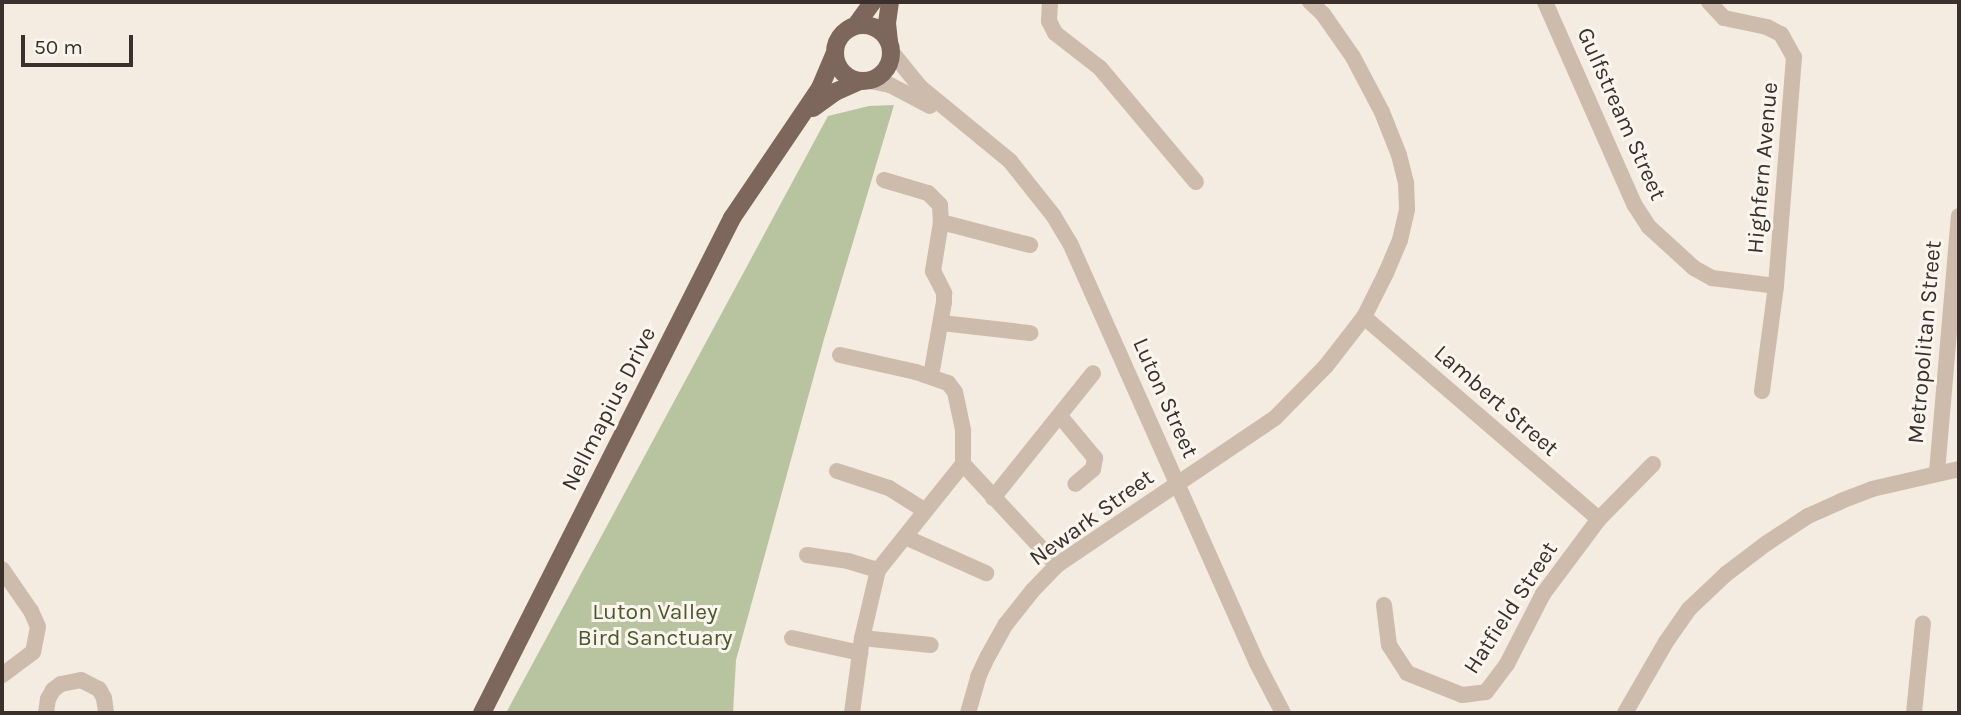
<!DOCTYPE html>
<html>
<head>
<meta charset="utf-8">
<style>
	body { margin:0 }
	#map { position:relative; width:1961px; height:715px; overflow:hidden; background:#f4ebe1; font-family:Karla,sans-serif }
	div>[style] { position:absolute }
	.green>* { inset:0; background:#b8c4a0 }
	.minor>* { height:16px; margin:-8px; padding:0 8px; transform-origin:8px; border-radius:8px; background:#cdbbac }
	.major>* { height:18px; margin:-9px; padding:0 9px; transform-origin:9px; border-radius:9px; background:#7d675c }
	.major>.ring { margin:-9px; padding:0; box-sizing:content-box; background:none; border:18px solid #7d675c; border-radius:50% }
	span { translate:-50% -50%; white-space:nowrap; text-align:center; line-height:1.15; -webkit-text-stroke:6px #fbf5ee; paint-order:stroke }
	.street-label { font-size:23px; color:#3b302b }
	.park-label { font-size:23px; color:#4a5a2e }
	.frame { position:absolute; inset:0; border:4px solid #3b302b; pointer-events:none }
	.scale { position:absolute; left:21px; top:35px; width:112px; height:32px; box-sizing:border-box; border:4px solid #3b302b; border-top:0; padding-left:9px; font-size:21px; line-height:24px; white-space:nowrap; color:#3b302b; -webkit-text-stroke:5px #fbf5ee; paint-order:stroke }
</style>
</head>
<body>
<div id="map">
	<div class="green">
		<div style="clip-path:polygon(894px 105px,824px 339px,736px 660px,733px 713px,506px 713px,828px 116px,869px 106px)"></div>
	</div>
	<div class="minor">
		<div style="left:1050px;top:2px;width:19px;rotate:93deg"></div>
		<div style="left:1049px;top:21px;width:13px;rotate:63deg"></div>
		<div style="left:1055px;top:33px;width:57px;rotate:37.9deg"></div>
		<div style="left:1100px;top:68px;width:149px;rotate:49.9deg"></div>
		<div style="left:1545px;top:2px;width:221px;rotate:66.2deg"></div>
		<div style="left:1634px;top:204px;width:27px;rotate:57deg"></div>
		<div style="left:1649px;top:227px;width:61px;rotate:42.3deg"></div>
		<div style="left:1694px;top:268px;width:21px;rotate:29deg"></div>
		<div style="left:1712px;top:278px;width:64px;rotate:7.1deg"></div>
		<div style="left:1709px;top:2px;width:22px;rotate:47deg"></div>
		<div style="left:1724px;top:18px;width:44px;rotate:11.8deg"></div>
		<div style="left:1767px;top:27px;width:16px;rotate:27deg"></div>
		<div style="left:1781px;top:34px;width:26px;rotate:61deg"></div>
		<div style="left:1794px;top:57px;width:230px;rotate:94.5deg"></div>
		<div style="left:1776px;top:286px;width:106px;rotate:97.6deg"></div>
		<div style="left:891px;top:51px;width:46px;rotate:51.1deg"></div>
		<div style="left:920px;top:87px;width:117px;rotate:39.4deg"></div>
		<div style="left:1010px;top:161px;width:69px;rotate:51.5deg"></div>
		<div style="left:1053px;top:215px;width:33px;rotate:59deg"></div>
		<div style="left:1070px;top:243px;width:460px;rotate:66deg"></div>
		<div style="left:1257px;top:663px;width:56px;rotate:62.5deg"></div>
		<div style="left:870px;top:81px;width:20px;rotate:11deg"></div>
		<div style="left:890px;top:85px;width:45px;rotate:27.7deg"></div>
		<div style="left:884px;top:180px;width:46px;rotate:16.5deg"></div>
		<div style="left:928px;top:193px;width:17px;rotate:45deg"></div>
		<div style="left:940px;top:205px;width:17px;rotate:87deg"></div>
		<div style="left:941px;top:222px;width:50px;rotate:99.3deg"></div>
		<div style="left:933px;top:271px;width:25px;rotate:63deg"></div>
		<div style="left:944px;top:293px;width:9px;rotate:90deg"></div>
		<div style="left:944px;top:302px;width:75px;rotate:100deg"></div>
		<div style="left:941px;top:222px;width:92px;rotate:14.5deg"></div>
		<div style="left:1364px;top:317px;width:310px;rotate:40.7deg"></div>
		<div style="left:942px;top:323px;width:89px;rotate:6.5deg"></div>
		<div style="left:840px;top:355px;width:78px;rotate:12.6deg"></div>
		<div style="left:916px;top:372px;width:34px;rotate:19deg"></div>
		<div style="left:948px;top:383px;width:11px;rotate:52deg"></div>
		<div style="left:955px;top:392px;width:40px;rotate:78deg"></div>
		<div style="left:963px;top:431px;width:33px;rotate:90deg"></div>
		<div style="left:963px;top:464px;width:136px;rotate:128.7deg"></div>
		<div style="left:878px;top:570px;width:70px;rotate:103.2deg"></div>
		<div style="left:862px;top:638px;width:76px;rotate:97.6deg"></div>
		<div style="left:1060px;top:416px;width:55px;rotate:50.2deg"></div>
		<div style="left:1095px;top:458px;width:11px;rotate:100deg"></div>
		<div style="left:1093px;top:469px;width:23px;rotate:140deg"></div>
		<div style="left:963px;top:464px;width:138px;rotate:47.1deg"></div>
		<div style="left:837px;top:471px;width:55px;rotate:18.1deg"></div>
		<div style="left:889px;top:488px;width:41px;rotate:32.2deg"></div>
		<div style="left:1937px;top:472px;width:257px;rotate:-85.1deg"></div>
		<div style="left:993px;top:498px;width:160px;rotate:-51.3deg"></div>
		<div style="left:905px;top:537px;width:89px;rotate:24deg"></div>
		<div style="left:807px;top:555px;width:41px;rotate:8.3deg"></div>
		<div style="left:848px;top:561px;width:31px;rotate:17deg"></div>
		<div style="left:2px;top:569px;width:51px;rotate:55.4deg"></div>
		<div style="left:31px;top:611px;width:17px;rotate:66deg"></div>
		<div style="left:38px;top:627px;width:25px;rotate:101deg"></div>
		<div style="left:33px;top:652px;width:39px;rotate:143deg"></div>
		<div style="left:1384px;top:605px;width:40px;rotate:82.9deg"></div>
		<div style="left:1389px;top:645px;width:33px;rotate:57deg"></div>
		<div style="left:1407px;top:673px;width:59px;rotate:21.8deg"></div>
		<div style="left:1462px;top:695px;width:24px;rotate:-7deg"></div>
		<div style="left:1486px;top:692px;width:35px;rotate:-53deg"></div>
		<div style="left:1507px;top:664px;width:79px;rotate:-62.8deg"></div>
		<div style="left:1543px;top:594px;width:94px;rotate:-53.3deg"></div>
		<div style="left:1599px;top:519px;width:77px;rotate:-45.5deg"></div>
		<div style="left:792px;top:638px;width:70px;rotate:12.4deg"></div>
		<div style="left:862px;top:638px;width:69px;rotate:5.8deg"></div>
		<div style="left:46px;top:713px;width:14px;rotate:-82deg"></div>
		<div style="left:48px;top:699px;width:10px;rotate:-61deg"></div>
		<div style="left:53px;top:690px;width:10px;rotate:-37deg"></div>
		<div style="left:61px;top:684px;width:20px;rotate:-11deg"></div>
		<div style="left:81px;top:680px;width:20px;rotate:27deg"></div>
		<div style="left:99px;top:689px;width:10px;rotate:61deg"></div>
		<div style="left:104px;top:698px;width:15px;rotate:82deg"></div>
		<div style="left:968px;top:713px;width:37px;rotate:-74deg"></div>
		<div style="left:978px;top:677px;width:23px;rotate:-65deg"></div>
		<div style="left:988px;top:656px;width:37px;rotate:-61deg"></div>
		<div style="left:1006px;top:624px;width:43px;rotate:-51.5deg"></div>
		<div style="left:1033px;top:590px;width:35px;rotate:-46deg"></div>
		<div style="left:1057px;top:565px;width:263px;rotate:-34deg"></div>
		<div style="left:1275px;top:418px;width:73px;rotate:-45.6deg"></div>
		<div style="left:1326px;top:366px;width:62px;rotate:-52.2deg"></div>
		<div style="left:1364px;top:317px;width:49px;rotate:-63.4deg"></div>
		<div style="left:1386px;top:273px;width:36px;rotate:-67deg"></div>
		<div style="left:1400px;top:240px;width:32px;rotate:-77deg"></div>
		<div style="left:1407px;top:209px;width:26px;rotate:-92deg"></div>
		<div style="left:1406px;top:183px;width:29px;rotate:-104deg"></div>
		<div style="left:1399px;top:155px;width:46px;rotate:-111.6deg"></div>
		<div style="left:1382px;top:112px;width:62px;rotate:-117.8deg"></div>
		<div style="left:1353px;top:57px;width:52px;rotate:-124.9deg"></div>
		<div style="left:1323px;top:14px;width:18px;rotate:-137deg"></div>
		<div style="left:1625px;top:713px;width:82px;rotate:-60deg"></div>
		<div style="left:1666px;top:642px;width:40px;rotate:-55.1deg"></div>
		<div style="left:1689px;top:609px;width:51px;rotate:-43.4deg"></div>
		<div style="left:1726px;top:574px;width:51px;rotate:-37.1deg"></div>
		<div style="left:1767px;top:543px;width:49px;rotate:-33.4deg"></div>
		<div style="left:1808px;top:516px;width:36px;rotate:-24deg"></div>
		<div style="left:1841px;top:501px;width:33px;rotate:-21deg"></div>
		<div style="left:1872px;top:489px;width:89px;rotate:-12.9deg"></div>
		<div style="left:1914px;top:713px;width:90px;rotate:-84.3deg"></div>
	</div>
	<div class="major">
		<div class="ring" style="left:835px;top:25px;width:38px;height:38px"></div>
		<div style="left:856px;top:25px;width:29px;rotate:-54deg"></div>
		<div style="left:889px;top:42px;width:19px;rotate:-96deg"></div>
		<div style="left:887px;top:23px;width:21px;rotate:-82deg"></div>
		<div style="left:813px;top:108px;width:27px;rotate:-36deg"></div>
		<div style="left:835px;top:92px;width:27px;rotate:-24deg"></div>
		<div style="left:482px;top:713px;width:555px;rotate:-63.2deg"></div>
		<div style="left:732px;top:218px;width:157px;rotate:-55.9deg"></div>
		<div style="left:820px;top:88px;width:36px;rotate:-67deg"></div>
	</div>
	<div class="street-label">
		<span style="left:1621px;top:114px;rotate:66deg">Gulfstream Street</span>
		<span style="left:1763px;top:168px;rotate:-85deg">Highfern Avenue</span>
		<span style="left:1925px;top:342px;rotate:-85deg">Metropolitan Street</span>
		<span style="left:1165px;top:398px;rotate:66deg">Luton Street</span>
		<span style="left:1496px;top:401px;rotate:41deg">Lambert Street</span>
		<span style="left:609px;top:409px;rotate:-63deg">Nellmapius Drive</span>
		<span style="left:1092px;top:518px;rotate:-36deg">Newark Street</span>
		<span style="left:1511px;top:608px;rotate:-57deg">Hatfield Street</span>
	</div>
	<div class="park-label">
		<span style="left:655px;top:625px">Luton Valley<br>Bird Sanctuary</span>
	</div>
	<div class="frame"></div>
	<div class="scale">50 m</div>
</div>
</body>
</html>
